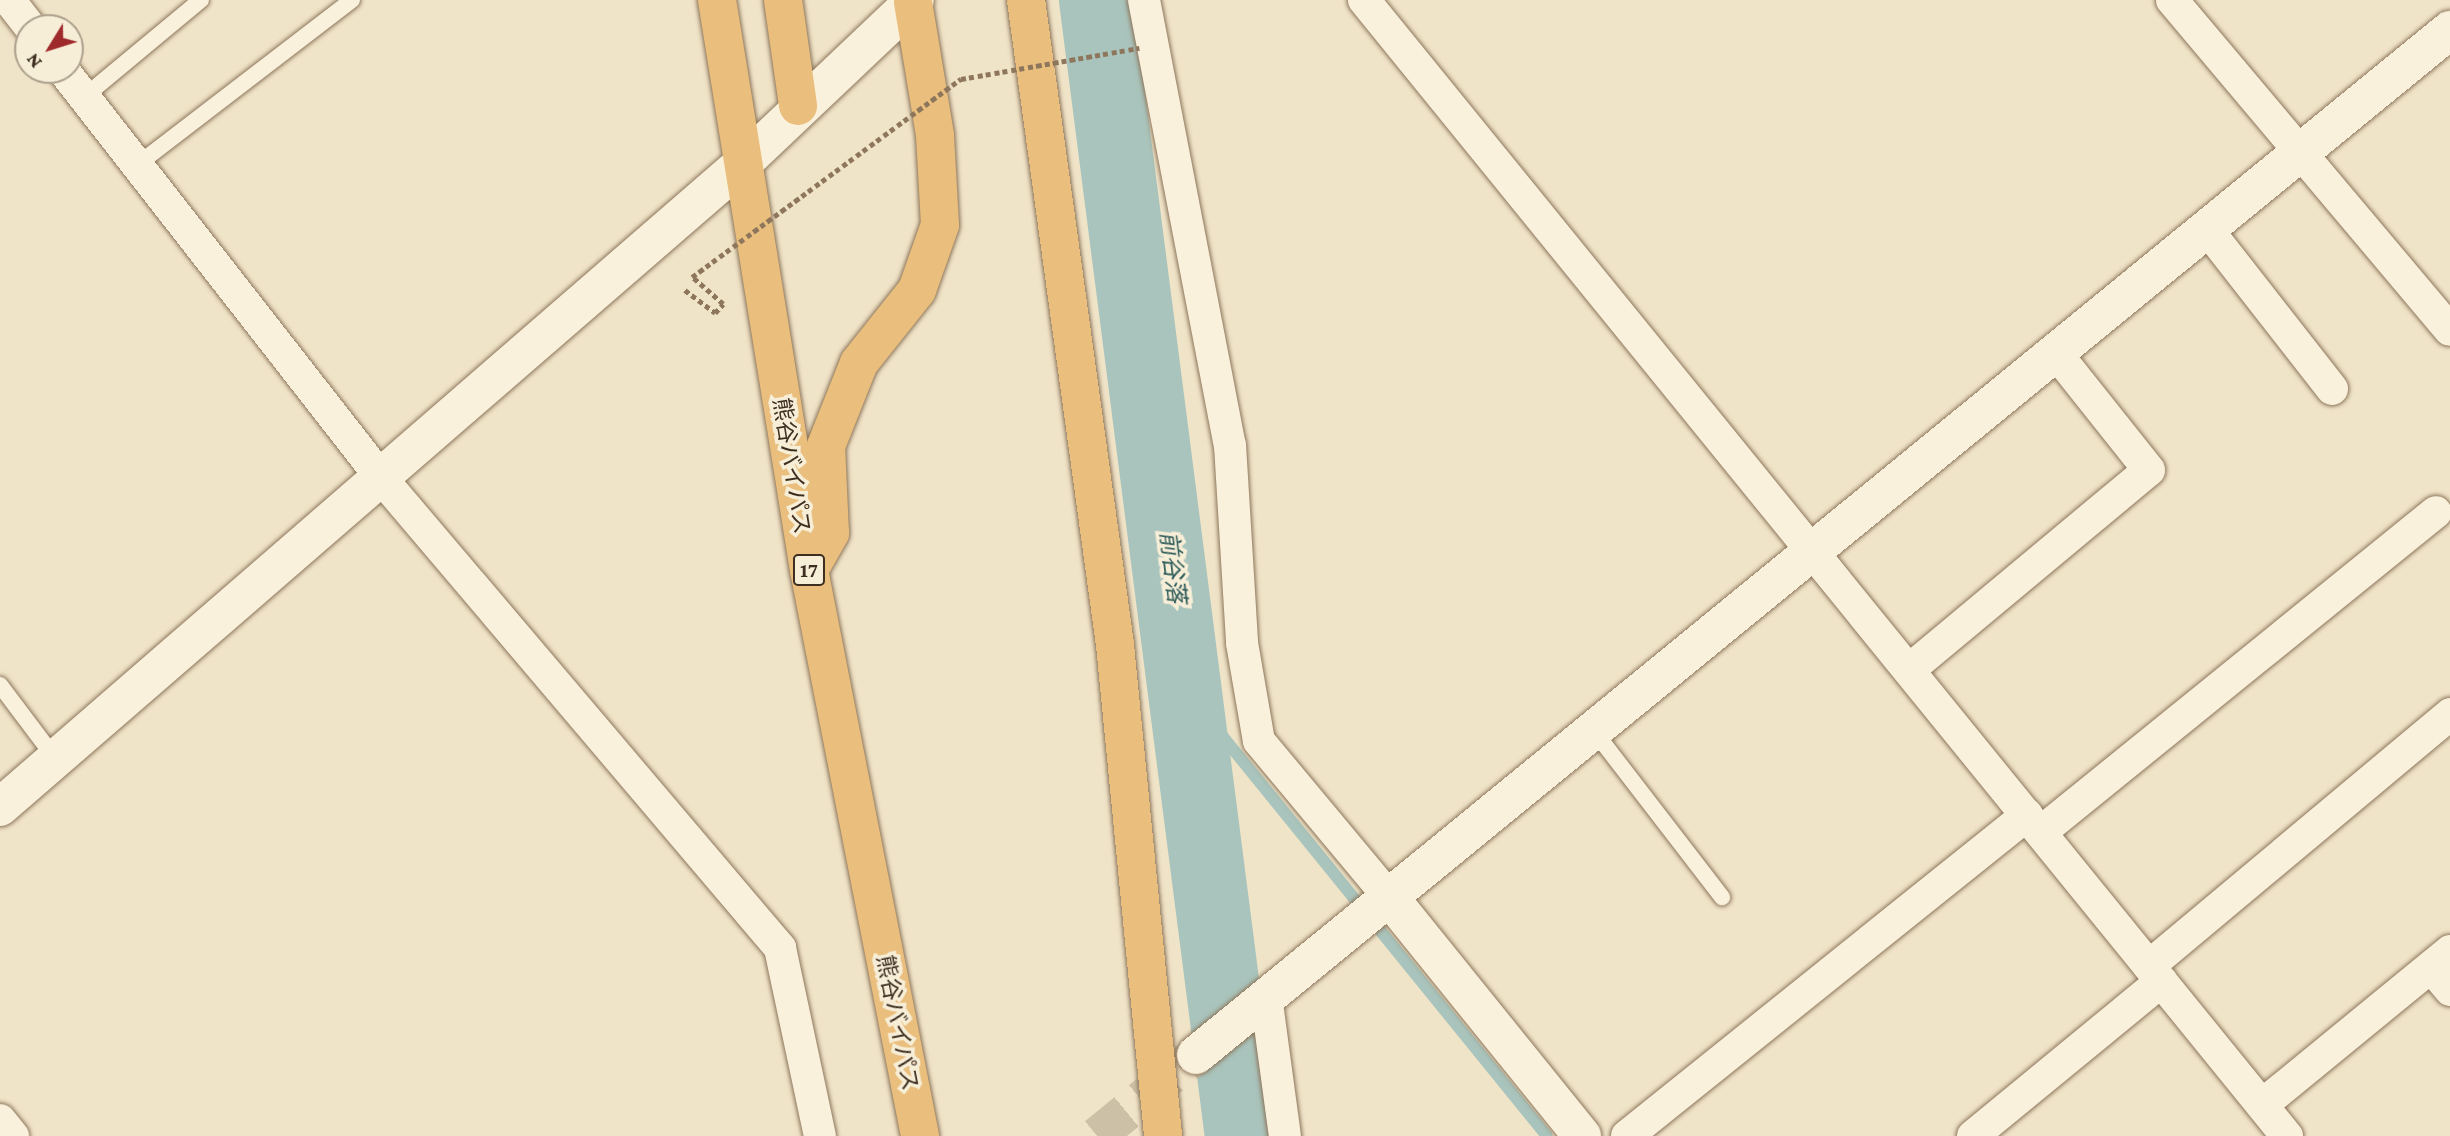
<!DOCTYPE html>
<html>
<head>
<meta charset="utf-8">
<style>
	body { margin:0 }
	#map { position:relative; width:2450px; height:1136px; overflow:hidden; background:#f0e4c8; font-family:"Crimson Pro","Noto Sans JP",serif }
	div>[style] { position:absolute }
	.stream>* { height:12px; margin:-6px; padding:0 6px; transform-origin:6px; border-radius:6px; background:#a9c4bc }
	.river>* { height:74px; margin:-37px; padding:0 37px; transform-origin:37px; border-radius:37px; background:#a9c4bc }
	.tertiary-tunnel>* { height:38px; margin-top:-19px; transform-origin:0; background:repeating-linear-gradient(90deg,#ccc0a6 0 38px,transparent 0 57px) }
	.path>* { height:4.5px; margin-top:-2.25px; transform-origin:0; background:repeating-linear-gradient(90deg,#8d765c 0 5px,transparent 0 8.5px) }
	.roads { filter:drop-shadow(0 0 2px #8d765c) drop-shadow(0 0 2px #8d765c) }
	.service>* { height:16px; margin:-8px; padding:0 8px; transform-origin:8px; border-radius:8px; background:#faf1dc }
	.minor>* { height:32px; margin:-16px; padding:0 16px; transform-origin:16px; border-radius:16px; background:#faf1dc }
	.tertiary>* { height:38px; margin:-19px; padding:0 19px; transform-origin:19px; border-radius:19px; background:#faf1dc }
	.trunk>* { height:38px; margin:-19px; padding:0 19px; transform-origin:19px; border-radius:19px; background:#eabe7c }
	.path-bridge>* { height:4.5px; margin-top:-2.25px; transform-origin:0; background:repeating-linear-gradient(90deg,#8d765c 0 5px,transparent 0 8.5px) }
	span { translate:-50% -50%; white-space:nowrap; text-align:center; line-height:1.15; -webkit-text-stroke:7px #f7eed8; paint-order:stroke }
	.shield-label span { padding:2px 5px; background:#f7eed8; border:2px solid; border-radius:5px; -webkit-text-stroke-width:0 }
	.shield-label { font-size:21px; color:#3d2e20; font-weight:700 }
	.street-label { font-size:23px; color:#3d2e20 }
	.water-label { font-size:24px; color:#2f5d5a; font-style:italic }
	.north { position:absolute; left:14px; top:14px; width:70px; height:70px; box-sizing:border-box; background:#f7eed8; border:2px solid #ada18e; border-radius:50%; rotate:232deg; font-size:19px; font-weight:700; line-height:28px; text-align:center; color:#3d2e20 }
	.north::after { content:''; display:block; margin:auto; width:24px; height:32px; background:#9e2a2b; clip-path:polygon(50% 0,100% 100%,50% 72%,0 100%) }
</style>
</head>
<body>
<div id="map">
	<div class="stream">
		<div style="left:1185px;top:690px;width:574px;rotate:50.94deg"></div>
	</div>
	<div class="river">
		<div style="left:1096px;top:0;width:1145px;rotate:82.68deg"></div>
	</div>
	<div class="tertiary-tunnel">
		<div style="left:1097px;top:1136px;width:128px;rotate:-39.3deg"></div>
	</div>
	<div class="path">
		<div style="left:685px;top:290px;width:38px;rotate:37deg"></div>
		<div style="left:715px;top:313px;width:12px;rotate:-48deg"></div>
		<div style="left:723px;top:304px;width:41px;rotate:-138.9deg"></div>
	</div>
	<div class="roads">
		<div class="service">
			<div style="left:84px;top:97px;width:152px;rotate:-39.7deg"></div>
			<div style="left:137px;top:165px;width:271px;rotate:-37.5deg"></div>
			<div style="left:0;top:685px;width:91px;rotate:53deg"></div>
			<div style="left:1594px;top:731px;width:210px;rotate:52.4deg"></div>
		</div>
		<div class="minor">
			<div style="left:9px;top:0;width:36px;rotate:52deg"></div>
			<div style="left:1144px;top:0;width:453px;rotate:79.1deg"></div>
			<div style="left:1230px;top:445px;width:198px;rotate:86.5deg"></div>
			<div style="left:1242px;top:643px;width:99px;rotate:80.2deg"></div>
			<div style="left:1259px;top:741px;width:204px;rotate:50.2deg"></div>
			<div style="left:1364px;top:0;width:1464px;rotate:50.91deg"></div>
			<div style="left:2172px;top:0;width:431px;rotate:49.9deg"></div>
			<div style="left:63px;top:70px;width:520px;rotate:52.03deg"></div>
			<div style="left:383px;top:480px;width:614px;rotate:49.69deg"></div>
			<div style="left:780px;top:948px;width:192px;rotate:78deg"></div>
			<div style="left:2207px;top:229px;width:203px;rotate:52deg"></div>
			<div style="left:1909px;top:670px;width:312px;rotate:-39.8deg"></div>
			<div style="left:2149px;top:470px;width:149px;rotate:-128.5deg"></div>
			<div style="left:2041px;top:832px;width:508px;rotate:-39.01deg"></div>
			<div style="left:2149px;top:966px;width:393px;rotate:-39.9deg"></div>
			<div style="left:2431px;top:967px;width:30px;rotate:50deg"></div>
			<div style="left:1266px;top:996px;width:141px;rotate:82.3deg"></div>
			<div style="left:2262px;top:1105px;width:243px;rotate:-39.3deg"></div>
			<div style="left:0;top:1120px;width:21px;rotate:51deg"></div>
			<div style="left:1627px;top:1136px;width:513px;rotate:-38.75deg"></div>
			<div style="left:1973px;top:1136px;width:244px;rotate:-39.4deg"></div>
		</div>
		<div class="tertiary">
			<div style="left:0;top:807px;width:982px;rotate:-40.91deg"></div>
			<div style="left:742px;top:164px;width:238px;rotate:-43.5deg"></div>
			<div style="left:1390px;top:898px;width:306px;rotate:51.1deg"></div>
			<div style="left:1196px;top:1055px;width:1620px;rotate:-39.26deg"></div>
		</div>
		<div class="trunk">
			<div style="left:717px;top:0;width:577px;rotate:80.83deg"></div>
			<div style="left:809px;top:570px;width:577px;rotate:78.9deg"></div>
			<div style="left:783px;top:0;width:107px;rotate:81.9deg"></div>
			<div style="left:1026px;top:0;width:651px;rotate:82.14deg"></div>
			<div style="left:1115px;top:645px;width:493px;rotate:84.4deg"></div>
			<div style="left:809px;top:570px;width:43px;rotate:-60.4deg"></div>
			<div style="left:830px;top:533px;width:87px;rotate:-92.6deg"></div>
			<div style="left:826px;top:446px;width:89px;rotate:-68.3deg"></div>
			<div style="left:859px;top:363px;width:93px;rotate:-51.5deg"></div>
			<div style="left:917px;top:290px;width:69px;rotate:-70.5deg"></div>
			<div style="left:940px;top:225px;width:90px;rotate:-93.2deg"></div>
			<div style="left:935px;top:135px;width:135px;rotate:-99.4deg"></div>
		</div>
	</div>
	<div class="path-bridge">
		<div style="left:692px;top:277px;width:334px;rotate:-36.4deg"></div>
		<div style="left:961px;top:79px;width:181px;rotate:-9.9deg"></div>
	</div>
	<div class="shield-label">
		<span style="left:809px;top:570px">17</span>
	</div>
	<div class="street-label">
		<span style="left:792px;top:466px;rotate:81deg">熊谷バイパス</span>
		<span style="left:898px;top:1023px;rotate:79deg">熊谷バイパス</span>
	</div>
	<div class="water-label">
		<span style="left:1173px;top:567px;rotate:83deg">前谷落</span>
	</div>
	<div class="north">N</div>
</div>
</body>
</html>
